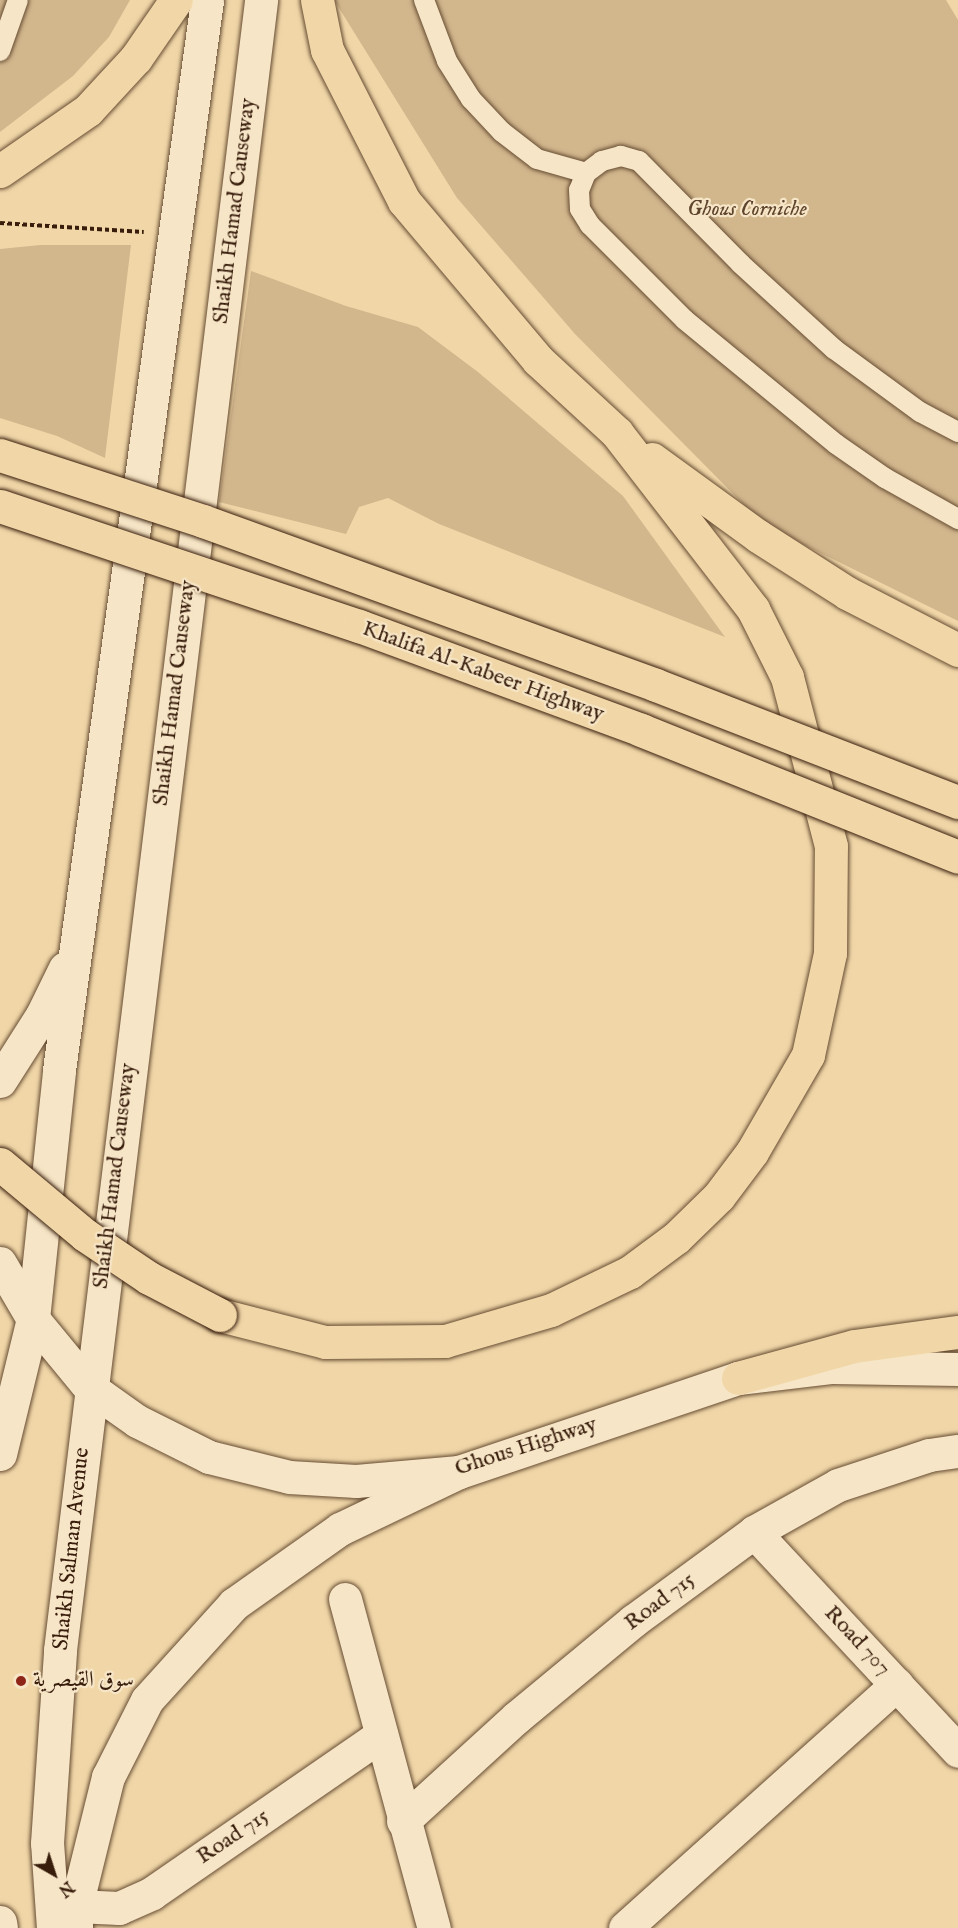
<!DOCTYPE html>
<html>
<head>
<meta charset="utf-8">
<style>
	body { margin:0 }
	#map { position:relative; width:958px; height:1928px; overflow:hidden; background:#f1d7a8; font-family:"IM FELL English",Amiri,serif }
	div>[style] { position:absolute }
	.green>* { inset:0; background:#d2b78d }
	.path>* { height:4px; margin-top:-2px; transform-origin:0; background:repeating-linear-gradient(90deg,#381d0c 0 4.5px,transparent 0 7.5px) }
	.roads { filter:drop-shadow(0 0 2px #664c33) drop-shadow(0 0 2px #664c33) }
	.lane>* { height:20px; margin:-10px; padding:0 10px; transform-origin:10px; border-radius:10px; background:#f6e5c6 }
	.street>* { height:33px; margin:-16.5px; padding:0 16.5px; transform-origin:16.5px; border-radius:16.5px; background:#f6e5c6 }
	.secondary>* { height:33px; margin:-16.5px; padding:0 16.5px; transform-origin:16.5px; border-radius:16.5px; background:#f6e5c6 }
	.primary>* { height:33px; margin:-16.5px; padding:0 16.5px; transform-origin:16.5px; border-radius:16.5px; background:#f1d7a8 }
	.bridges { filter:drop-shadow(0 0 2px #381d0c) drop-shadow(0 0 2px #381d0c) }
	.primary-bridge>* { height:33px; margin:-16.5px; padding:0 16.5px; transform-origin:16.5px; border-radius:16.5px; background:#f1d7a8 }
	.dots>* { width:16px; height:16px; translate:-50% -50%; box-sizing:border-box; border:3px solid #f6e5c6; border-radius:50% }
	span { translate:-50% -50%; white-space:nowrap; text-align:center; line-height:1.15; -webkit-text-stroke:4.5px #f6e5c6; paint-order:stroke }
	.park-label { font-size:22px; color:#5e442c; font-style:italic }
	.street-label { font-size:22px; color:#381d0c }
	.poi-label { font-size:22px; color:#381d0c }
	.left { translate:0 -50%; text-align:left }
	.north { position:absolute; left:24px; top:1844px; width:60px; height:60px; -webkit-text-stroke:4px #f6e5c6; paint-order:stroke; rotate:141deg; font-size:16px; font-weight:700; line-height:24px; text-align:center; color:#381d0c }
	.north::after { content:''; display:block; margin:auto; width:21px; height:27px; background:#381d0c; clip-path:polygon(50% 0,100% 100%,50% 72%,0 100%) }
</style>
</head>
<body>
<div id="map">
	<div class="green">
		<div style="clip-path:polygon(0 0,130px 0,109px 37px,73px 76px,0 132px)"></div>
		<div style="clip-path:polygon(334px 0,946px 0,958px 20px,958px 621px,764px 525px,575px 334px,457px 198px)"></div>
		<div style="clip-path:polygon(40px 245px,131px 245px,105px 458px,57px 436px,0 418px,0 249px)"></div>
		<div style="clip-path:polygon(251px 271px,346px 306px,418px 327px,478px 372px,623px 496px,725px 637px,439px 524px,388px 498px,359px 507px,346px 534px,219px 502px)"></div>
	</div>
	<div class="path">
		<div style="left:0;top:223px;width:144px;rotate:3.6deg"></div>
	</div>
	<div class="roads">
		<div class="lane">
			<div style="left:424px;top:0;width:65px;rotate:69.3deg"></div>
			<div style="left:447px;top:61px;width:45px;rotate:57.7deg"></div>
			<div style="left:471px;top:99px;width:45px;rotate:46.8deg"></div>
			<div style="left:502px;top:132px;width:44px;rotate:37.6deg"></div>
			<div style="left:537px;top:159px;width:51px;rotate:15.9deg"></div>
			<div style="left:0;top:51px;width:54px;rotate:-70.6deg"></div>
			<div style="left:958px;top:432px;width:43px;rotate:-152.2deg"></div>
			<div style="left:920px;top:412px;width:107px;rotate:-143.8deg"></div>
			<div style="left:834px;top:349px;width:126px;rotate:-137.6deg"></div>
			<div style="left:741px;top:264px;width:145px;rotate:-134.7deg"></div>
			<div style="left:639px;top:161px;width:19px;rotate:-164deg"></div>
			<div style="left:621px;top:156px;width:20px;rotate:165deg"></div>
			<div style="left:602px;top:161px;width:20px;rotate:143deg"></div>
			<div style="left:586px;top:173px;width:18px;rotate:112deg"></div>
			<div style="left:579px;top:190px;width:19px;rotate:87deg"></div>
			<div style="left:580px;top:209px;width:19px;rotate:58deg"></div>
			<div style="left:590px;top:225px;width:134px;rotate:45deg"></div>
			<div style="left:685px;top:320px;width:195px;rotate:39.4deg"></div>
			<div style="left:836px;top:444px;width:60px;rotate:34.8deg"></div>
			<div style="left:885px;top:478px;width:84px;rotate:29.3deg"></div>
		</div>
		<div class="street">
			<div style="left:89px;top:1387px;width:59px;rotate:35.3deg"></div>
			<div style="left:137px;top:1421px;width:80px;rotate:26.6deg"></div>
			<div style="left:209px;top:1457px;width:82px;rotate:14deg"></div>
			<div style="left:289px;top:1477px;width:67px;rotate:3.4deg"></div>
			<div style="left:356px;top:1481px;width:103px;rotate:-5deg"></div>
			<div style="left:459px;top:1472px;width:294px;rotate:-18.6deg"></div>
			<div style="left:738px;top:1378px;width:95px;rotate:-6.7deg"></div>
			<div style="left:832px;top:1367px;width:126px;rotate:0.9deg"></div>
			<div style="left:754px;top:1532px;width:299px;rotate:47deg"></div>
			<div style="left:345px;top:1599px;width:341px;rotate:74.9deg"></div>
			<div style="left:403px;top:1821px;width:154px;rotate:-42.4deg"></div>
			<div style="left:517px;top:1717px;width:151px;rotate:-39.6deg"></div>
			<div style="left:633px;top:1621px;width:150px;rotate:-36.3deg"></div>
			<div style="left:754px;top:1532px;width:96px;rotate:-29.2deg"></div>
			<div style="left:838px;top:1485px;width:96px;rotate:-18.2deg"></div>
			<div style="left:929px;top:1455px;width:29px;rotate:-8deg"></div>
			<div style="left:76px;top:1906px;width:43px;rotate:2.7deg"></div>
			<div style="left:119px;top:1908px;width:36px;rotate:-24deg"></div>
			<div style="left:152px;top:1893px;width:277px;rotate:-34.6deg"></div>
			<div style="left:625px;top:1928px;width:365px;rotate:-41.9deg"></div>
		</div>
		<div class="secondary">
			<div style="left:0;top:1081px;width:78px;rotate:-57.5deg"></div>
			<div style="left:42px;top:1015px;width:52px;rotate:-63.9deg"></div>
			<div style="left:0;top:1263px;width:65px;rotate:59.5deg"></div>
			<div style="left:33px;top:1319px;width:88px;rotate:50.5deg"></div>
			<div style="left:0;top:1454px;width:139px;rotate:-76.3deg"></div>
			<div style="left:33px;top:1319px;width:250px;rotate:-84deg"></div>
			<div style="left:59px;top:1070px;width:1080px;rotate:-82.12deg"></div>
			<div style="left:0;top:1922px;width:6px;rotate:81deg"></div>
			<div style="left:53px;top:1928px;width:85px;rotate:-94deg"></div>
			<div style="left:47px;top:1843px;width:193px;rotate:-86.1deg"></div>
			<div style="left:60px;top:1650px;width:1662px;rotate:-83.05deg"></div>
			<div style="left:76px;top:1928px;width:22px;rotate:-90deg"></div>
			<div style="left:76px;top:1906px;width:133px;rotate:-76.1deg"></div>
			<div style="left:108px;top:1777px;width:86px;rotate:-63.1deg"></div>
			<div style="left:147px;top:1700px;width:130px;rotate:-47.8deg"></div>
			<div style="left:234px;top:1604px;width:130px;rotate:-35.3deg"></div>
			<div style="left:340px;top:1529px;width:132px;rotate:-25.6deg"></div>
		</div>
		<div class="primary">
			<div style="left:0;top:171px;width:107px;rotate:-34.7deg"></div>
			<div style="left:88px;top:110px;width:71px;rotate:-47.3deg"></div>
			<div style="left:136px;top:58px;width:70px;rotate:-55.4deg"></div>
			<div style="left:652px;top:459px;width:131px;rotate:36deg"></div>
			<div style="left:758px;top:536px;width:106px;rotate:32.6deg"></div>
			<div style="left:847px;top:593px;width:125px;rotate:27.2deg"></div>
			<div style="left:220px;top:1315px;width:108px;rotate:14.4deg"></div>
			<div style="left:325px;top:1342px;width:120px;rotate:-0.5deg"></div>
			<div style="left:445px;top:1341px;width:110px;rotate:-16.3deg"></div>
			<div style="left:551px;top:1310px;width:88px;rotate:-25.7deg"></div>
			<div style="left:630px;top:1272px;width:57px;rotate:-36.5deg"></div>
			<div style="left:676px;top:1238px;width:60px;rotate:-44.3deg"></div>
			<div style="left:719px;top:1196px;width:55px;rotate:-53.1deg"></div>
			<div style="left:752px;top:1152px;width:112px;rotate:-60deg"></div>
			<div style="left:808px;top:1055px;width:104px;rotate:-77.8deg"></div>
			<div style="left:830px;top:953px;width:107px;rotate:-89.5deg"></div>
			<div style="left:831px;top:846px;width:175px;rotate:-104.6deg"></div>
			<div style="left:787px;top:677px;width:76px;rotate:-116.6deg"></div>
			<div style="left:753px;top:609px;width:222px;rotate:-127.7deg"></div>
			<div style="left:617px;top:433px;width:108px;rotate:-137.3deg"></div>
			<div style="left:538px;top:360px;width:208px;rotate:-130.1deg"></div>
			<div style="left:404px;top:201px;width:169px;rotate:-117deg"></div>
			<div style="left:327px;top:50px;width:51px;rotate:-101.3deg"></div>
			<div style="left:738px;top:1378px;width:120px;rotate:-15.4deg"></div>
			<div style="left:854px;top:1346px;width:105px;rotate:-7.7deg"></div>
		</div>
	</div>
	<div class="bridges">
		<div class="primary-bridge">
			<div style="left:0;top:455px;width:213px;rotate:18deg"></div>
			<div style="left:203px;top:521px;width:482px;rotate:19.9deg"></div>
			<div style="left:656px;top:685px;width:324px;rotate:21.2deg"></div>
			<div style="left:0;top:506px;width:379px;rotate:18.5deg"></div>
			<div style="left:359px;top:626px;width:301px;rotate:20.2deg"></div>
			<div style="left:641px;top:730px;width:341px;rotate:21.8deg"></div>
			<div style="left:0;top:1164px;width:111px;rotate:39.9deg"></div>
			<div style="left:85px;top:1235px;width:77px;rotate:33.9deg"></div>
			<div style="left:149px;top:1278px;width:80px;rotate:27.5deg"></div>
		</div>
	</div>
	<div class="dots">
		<div style="left:21px;top:1681px;background:#8f2418"></div>
	</div>
	<div class="park-label">
		<span style="left:747px;top:210px">Ghous Corniche</span>
	</div>
	<div class="street-label">
		<span style="left:235px;top:211px;rotate:-83deg">Shaikh Hamad Causeway</span>
		<span style="left:483px;top:672px;rotate:20deg">Khalifa Al-Kabeer Highway</span>
		<span style="left:175px;top:693px;rotate:-83deg">Shaikh Hamad Causeway</span>
		<span style="left:115px;top:1176px;rotate:-83deg">Shaikh Hamad Causeway</span>
		<span style="left:526px;top:1447px;rotate:-18deg">Ghous Highway</span>
		<span style="left:72px;top:1549px;rotate:-84deg">Shaikh Salman Avenue</span>
		<span style="left:660px;top:1602px;rotate:-37deg">Road 715</span>
		<span style="left:857px;top:1641px;rotate:47deg">Road 707</span>
		<span style="left:233px;top:1837px;rotate:-34deg">Road 715</span>
	</div>
	<div class="poi-label">
		<span class="left" style="left:33px;top:1681px">سوق القيصرية</span>
	</div>
	<div class="north">N</div>
</div>
</body>
</html>
